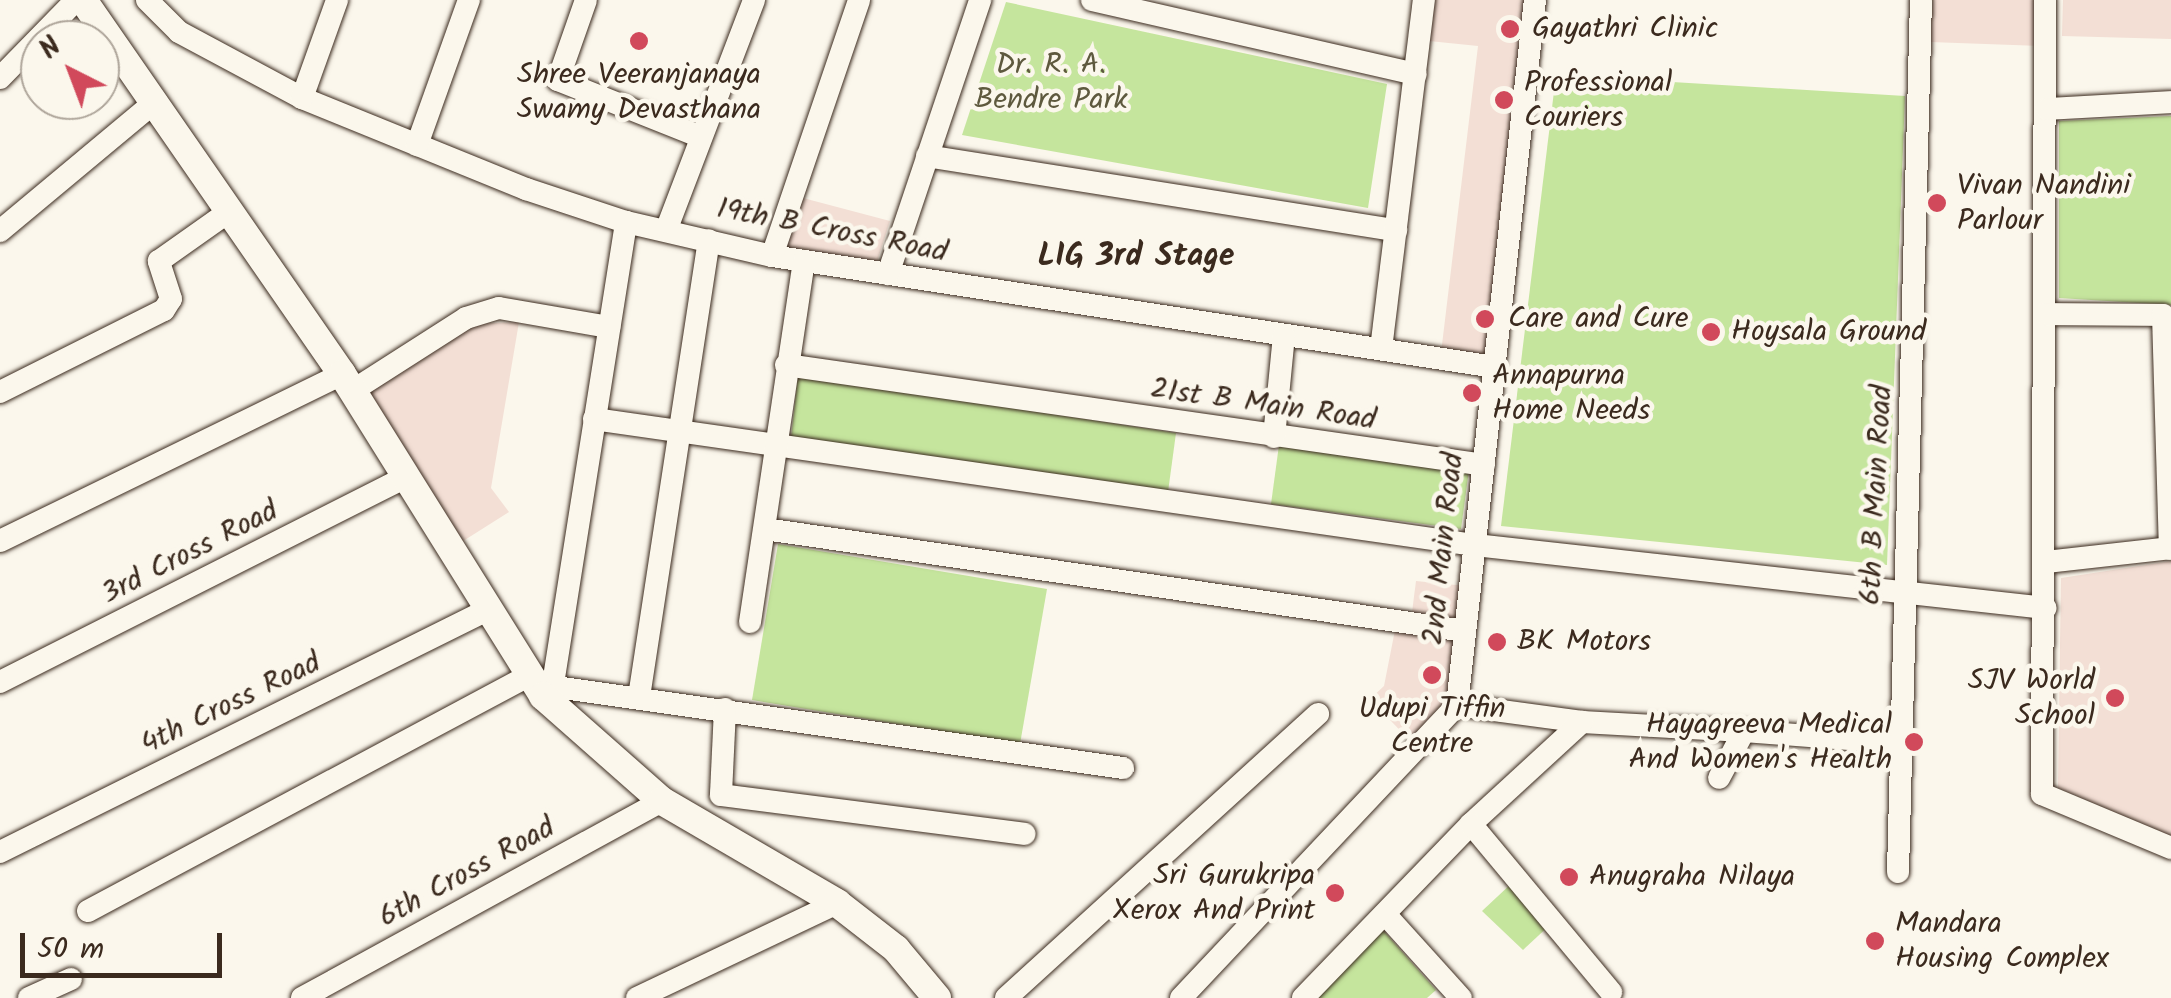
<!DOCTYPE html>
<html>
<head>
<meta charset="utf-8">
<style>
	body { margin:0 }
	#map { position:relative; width:2171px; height:998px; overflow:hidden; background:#fbf7ec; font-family:Kalam,sans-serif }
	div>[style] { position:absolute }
	.built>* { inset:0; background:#f3dfd5 }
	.green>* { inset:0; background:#c5e59d }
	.roads { filter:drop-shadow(0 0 2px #3b2a1e) drop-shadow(0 0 2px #3b2a1e) }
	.minor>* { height:22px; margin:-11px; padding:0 11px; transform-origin:11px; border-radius:11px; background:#fbf7ec }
	.tertiary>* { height:28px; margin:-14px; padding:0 14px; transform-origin:14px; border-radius:14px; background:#fbf7ec }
	.dots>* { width:28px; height:28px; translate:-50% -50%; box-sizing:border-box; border:5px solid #fbf7ec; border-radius:50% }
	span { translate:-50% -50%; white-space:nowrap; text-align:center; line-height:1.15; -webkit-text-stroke:9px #fbf7ec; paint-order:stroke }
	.poi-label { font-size:30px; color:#3b2a1e }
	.left { translate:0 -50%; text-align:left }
	.right { translate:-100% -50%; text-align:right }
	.park-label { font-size:30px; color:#5e593e }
	.street-label { font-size:30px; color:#3b2a1e }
	.neighbourhood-label { font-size:32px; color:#3b2a1e; font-weight:700 }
	.north { position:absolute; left:20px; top:20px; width:100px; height:100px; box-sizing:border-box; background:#fbf7ec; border:2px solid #aea59a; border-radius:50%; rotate:318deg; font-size:28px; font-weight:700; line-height:40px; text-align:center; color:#3b2a1e }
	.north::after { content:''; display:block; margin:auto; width:35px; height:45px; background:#d1495b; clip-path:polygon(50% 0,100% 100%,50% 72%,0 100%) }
	.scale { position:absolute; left:20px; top:933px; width:202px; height:45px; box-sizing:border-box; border:5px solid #3b2a1e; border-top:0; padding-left:12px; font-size:30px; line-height:35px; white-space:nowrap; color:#3b2a1e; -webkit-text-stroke:8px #fbf7ec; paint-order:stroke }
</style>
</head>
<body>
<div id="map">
	<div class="built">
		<div style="clip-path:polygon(1432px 0,1529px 0,1489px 361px,1441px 353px,1478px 46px,1429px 41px)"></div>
		<div style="clip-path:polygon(1933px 0,2042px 0,2043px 46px,1930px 42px)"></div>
		<div style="clip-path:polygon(2063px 0,2171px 0,2171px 39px,2062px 36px)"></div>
		<div style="clip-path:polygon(803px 198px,890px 221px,877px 262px,787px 248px)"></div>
		<div style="clip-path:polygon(519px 322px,491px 488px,509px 512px,460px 543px,365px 392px,467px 324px)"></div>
		<div style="clip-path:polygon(2171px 561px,2171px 837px,2058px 788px,2061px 578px)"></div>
		<div style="clip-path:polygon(1416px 581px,1466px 586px,1461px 627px,1411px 620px)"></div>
		<div style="clip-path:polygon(1395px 630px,1461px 637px,1453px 705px,1414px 745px,1370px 699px,1384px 686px)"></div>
	</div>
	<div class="green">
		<div style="clip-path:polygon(1006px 2px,1387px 84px,1368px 208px,962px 135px)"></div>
		<div style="clip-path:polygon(1556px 75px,1905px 96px,1887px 565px,1501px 526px)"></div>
		<div style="clip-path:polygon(2171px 116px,2171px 305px,2059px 298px,2059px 121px)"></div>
		<div style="clip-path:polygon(798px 375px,1176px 433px,1168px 492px,791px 438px)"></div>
		<div style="clip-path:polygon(1279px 445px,1469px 470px,1461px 529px,1271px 504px)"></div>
		<div style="clip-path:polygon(778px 544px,1047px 589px,1020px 744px,752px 700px)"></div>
		<div style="clip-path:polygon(1513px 882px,1552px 923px,1523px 950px,1482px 911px)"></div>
		<div style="clip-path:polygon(1382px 929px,1436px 990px,1427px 998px,1317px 998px)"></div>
	</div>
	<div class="roads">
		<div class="minor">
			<div style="left:147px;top:0;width:45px;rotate:45deg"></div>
			<div style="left:179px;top:32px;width:140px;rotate:28.2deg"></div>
			<div style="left:302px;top:98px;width:242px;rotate:22.1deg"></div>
			<div style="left:526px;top:189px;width:105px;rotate:18.3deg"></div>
			<div style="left:626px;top:222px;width:150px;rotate:13.1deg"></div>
			<div style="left:772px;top:256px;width:731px;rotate:8.73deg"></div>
			<div style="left:586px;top:0;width:85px;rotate:109.3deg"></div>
			<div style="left:558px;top:80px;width:154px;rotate:21.7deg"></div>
			<div style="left:1092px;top:0;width:332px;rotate:12.9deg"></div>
			<div style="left:2045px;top:0;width:794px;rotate:90.22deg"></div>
			<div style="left:2042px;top:794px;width:140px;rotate:22.7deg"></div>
			<div style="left:0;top:78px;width:109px;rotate:-45.7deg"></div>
			<div style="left:302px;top:98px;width:104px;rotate:-70.3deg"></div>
			<div style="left:2047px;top:109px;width:124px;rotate:-3.2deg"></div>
			<div style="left:417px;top:145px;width:154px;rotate:-70.3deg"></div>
			<div style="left:927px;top:156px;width:475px;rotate:9deg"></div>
			<div style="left:667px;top:228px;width:244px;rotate:-69.1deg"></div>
			<div style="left:0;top:231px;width:203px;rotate:-39.8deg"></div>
			<div style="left:772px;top:256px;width:270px;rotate:-71.2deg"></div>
			<div style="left:888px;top:274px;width:289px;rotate:-71.4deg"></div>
			<div style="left:2046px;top:314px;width:117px;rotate:0.5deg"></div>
			<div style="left:2163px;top:315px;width:234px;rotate:88.3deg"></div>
			<div style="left:1381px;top:349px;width:352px;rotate:-83deg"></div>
			<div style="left:786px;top:365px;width:705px;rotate:8.15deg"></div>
			<div style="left:352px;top:391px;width:135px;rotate:-32.6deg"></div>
			<div style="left:466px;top:318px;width:34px;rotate:-17deg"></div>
			<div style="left:499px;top:308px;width:112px;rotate:9.8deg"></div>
			<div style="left:0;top:392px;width:183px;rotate:-26.6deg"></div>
			<div style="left:164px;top:310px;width:13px;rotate:-58deg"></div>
			<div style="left:171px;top:299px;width:40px;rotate:-108deg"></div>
			<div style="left:159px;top:261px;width:87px;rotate:-35.2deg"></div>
			<div style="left:594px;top:419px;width:890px;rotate:8.14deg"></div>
			<div style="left:1475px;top:545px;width:574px;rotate:6.3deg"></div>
			<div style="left:1274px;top:437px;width:102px;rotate:-84.4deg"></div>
			<div style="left:765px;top:529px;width:707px;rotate:8.29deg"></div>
			<div style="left:0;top:541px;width:381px;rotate:-26deg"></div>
			<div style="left:2046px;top:562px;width:126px;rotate:-6.4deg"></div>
			<div style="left:750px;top:622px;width:365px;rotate:-81.5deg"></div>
			<div style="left:0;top:682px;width:455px;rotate:-26.8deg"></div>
			<div style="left:535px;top:684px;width:594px;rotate:8.13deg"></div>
			<div style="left:553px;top:684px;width:468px;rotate:-81deg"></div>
			<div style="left:639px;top:697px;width:462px;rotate:-81.3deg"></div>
			<div style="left:1457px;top:705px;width:126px;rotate:7.7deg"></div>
			<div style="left:1582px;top:722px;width:162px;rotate:3.2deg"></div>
			<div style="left:1744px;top:731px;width:53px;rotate:118deg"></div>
			<div style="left:725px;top:709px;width:86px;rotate:92.7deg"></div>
			<div style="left:721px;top:795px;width:306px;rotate:7.3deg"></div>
			<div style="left:1744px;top:731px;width:155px;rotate:4.4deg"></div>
			<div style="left:1471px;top:824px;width:151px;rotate:-42.6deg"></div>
			<div style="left:0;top:852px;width:546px;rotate:-26.42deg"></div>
			<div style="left:1898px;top:872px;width:872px;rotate:-88.49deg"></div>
			<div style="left:88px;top:911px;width:501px;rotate:-28.1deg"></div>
			<div style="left:1385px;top:914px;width:113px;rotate:47.9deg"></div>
			<div style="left:29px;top:998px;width:46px;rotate:-24.3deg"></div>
			<div style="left:302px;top:998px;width:410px;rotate:-28.7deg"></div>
			<div style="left:637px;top:998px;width:221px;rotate:-25.4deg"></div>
			<div style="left:1006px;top:998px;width:422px;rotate:-42.3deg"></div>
			<div style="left:1181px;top:998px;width:403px;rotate:-46.7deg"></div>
			<div style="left:1457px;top:705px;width:709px;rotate:-83.69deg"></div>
			<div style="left:1303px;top:998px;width:242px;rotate:-46deg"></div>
			<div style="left:1471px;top:824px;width:219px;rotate:50.2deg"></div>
		</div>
		<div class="tertiary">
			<div style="left:83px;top:0;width:455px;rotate:55.3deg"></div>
			<div style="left:342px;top:374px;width:380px;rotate:58deg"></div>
			<div style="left:543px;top:696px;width:159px;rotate:41.4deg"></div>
			<div style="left:662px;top:801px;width:203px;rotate:30.2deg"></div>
			<div style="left:837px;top:903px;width:75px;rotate:37.9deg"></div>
			<div style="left:896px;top:949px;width:64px;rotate:50.1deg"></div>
		</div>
	</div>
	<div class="dots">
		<div style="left:1510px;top:29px;background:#d1495b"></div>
		<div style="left:639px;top:41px;background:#d1495b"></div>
		<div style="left:1504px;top:100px;background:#d1495b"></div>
		<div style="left:1937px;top:203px;background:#d1495b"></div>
		<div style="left:1485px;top:319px;background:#d1495b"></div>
		<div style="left:1711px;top:332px;background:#d1495b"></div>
		<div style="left:1472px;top:393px;background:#d1495b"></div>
		<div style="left:1497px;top:642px;background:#d1495b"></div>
		<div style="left:1432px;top:675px;background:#d1495b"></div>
		<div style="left:2115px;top:698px;background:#d1495b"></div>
		<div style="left:1914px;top:742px;background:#d1495b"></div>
		<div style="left:1569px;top:877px;background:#d1495b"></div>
		<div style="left:1335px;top:893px;background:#d1495b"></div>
		<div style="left:1875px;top:941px;background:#d1495b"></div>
	</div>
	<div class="poi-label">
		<span class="left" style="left:1532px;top:29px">Gayathri Clinic</span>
		<span style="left:639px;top:92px">Shree Veeranjanaya<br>Swamy Devasthana</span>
		<span class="left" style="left:1524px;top:100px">Professional<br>Couriers</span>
		<span class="left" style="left:1957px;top:203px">Vivan Nandini<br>Parlour</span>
		<span class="left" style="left:1508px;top:319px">Care and Cure</span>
		<span class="left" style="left:1731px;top:332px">Hoysala Ground</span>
		<span class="left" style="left:1492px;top:393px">Annapurna<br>Home Needs</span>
		<span class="left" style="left:1517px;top:642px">BK Motors</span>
		<span class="right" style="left:2095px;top:698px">SJV World<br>School</span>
		<span style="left:1432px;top:726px">Udupi Tiffin<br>Centre</span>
		<span class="right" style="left:1892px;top:742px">Hayagreeva Medical<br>And Women's Health</span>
		<span class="right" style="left:1315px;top:893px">Sri Gurukripa<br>Xerox And Print</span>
		<span class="left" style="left:1589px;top:877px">Anugraha Nilaya</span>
		<span class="left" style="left:1895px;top:941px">Mandara<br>Housing Complex</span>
	</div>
	<div class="park-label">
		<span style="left:1051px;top:82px">Dr. R. A.<br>Bendre Park</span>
	</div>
	<div class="street-label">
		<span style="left:832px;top:231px;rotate:11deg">19th B Cross Road</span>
		<span style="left:1263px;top:405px;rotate:8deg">21st B Main Road</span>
		<span style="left:1877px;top:495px;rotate:-87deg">6th B Main Road</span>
		<span style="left:1444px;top:549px;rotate:-84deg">2nd Main Road</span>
		<span style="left:190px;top:553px;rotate:-27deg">3rd Cross Road</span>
		<span style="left:231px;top:704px;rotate:-26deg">4th Cross Road</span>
		<span style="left:467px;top:873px;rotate:-29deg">6th Cross Road</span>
	</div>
	<div class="neighbourhood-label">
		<span style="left:1136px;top:257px">LIG 3rd Stage</span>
	</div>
	<div class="north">N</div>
	<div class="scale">50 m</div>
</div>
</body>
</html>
